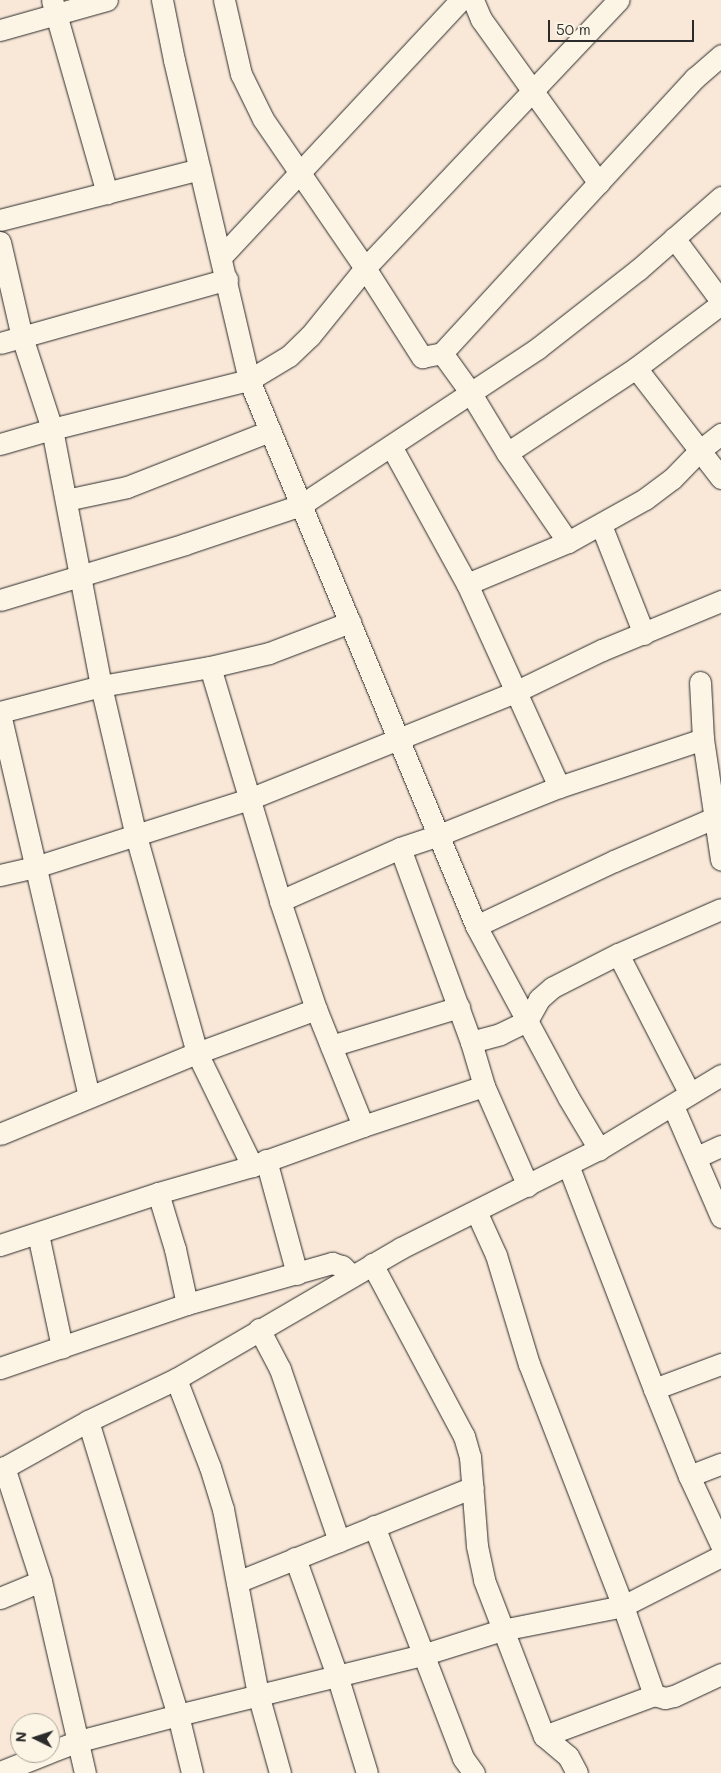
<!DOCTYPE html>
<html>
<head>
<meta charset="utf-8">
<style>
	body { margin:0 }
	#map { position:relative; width:721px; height:1773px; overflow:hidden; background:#f9e8d8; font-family:Mali,sans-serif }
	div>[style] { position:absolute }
	.roads { filter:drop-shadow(0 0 1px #2b2b2b) drop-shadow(0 0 1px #2b2b2b) }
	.minor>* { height:21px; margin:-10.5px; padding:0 10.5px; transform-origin:10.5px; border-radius:10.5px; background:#fcf5e5 }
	span { translate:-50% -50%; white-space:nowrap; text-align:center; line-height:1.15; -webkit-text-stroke:4px #fcf5e5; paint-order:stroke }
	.north { position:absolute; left:10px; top:1713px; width:50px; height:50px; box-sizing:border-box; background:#fcf5e5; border:1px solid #a8a49b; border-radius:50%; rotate:274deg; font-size:14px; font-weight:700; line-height:20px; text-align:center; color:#2b2b2b }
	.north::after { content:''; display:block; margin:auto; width:18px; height:22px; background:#2b2b2b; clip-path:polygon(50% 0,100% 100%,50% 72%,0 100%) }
	.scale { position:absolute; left:548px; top:20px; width:146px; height:22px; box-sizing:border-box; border:2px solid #2b2b2b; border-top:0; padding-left:6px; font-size:15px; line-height:18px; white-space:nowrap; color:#2b2b2b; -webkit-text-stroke:4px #fcf5e5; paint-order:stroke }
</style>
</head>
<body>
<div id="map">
	<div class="roads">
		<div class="minor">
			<div style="left:52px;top:0;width:201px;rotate:74.1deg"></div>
			<div style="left:162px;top:0;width:61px;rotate:78.7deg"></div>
			<div style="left:174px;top:60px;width:329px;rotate:76.8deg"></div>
			<div style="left:249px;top:380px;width:591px;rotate:67.42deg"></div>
			<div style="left:476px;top:926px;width:194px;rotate:61.7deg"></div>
			<div style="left:568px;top:1097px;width:61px;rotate:59.2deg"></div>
			<div style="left:224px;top:0;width:76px;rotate:77.1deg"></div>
			<div style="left:241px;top:74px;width:50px;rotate:63.9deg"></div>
			<div style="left:263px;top:119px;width:181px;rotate:55.6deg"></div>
			<div style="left:365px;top:268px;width:106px;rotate:57.4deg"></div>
			<div style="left:422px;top:357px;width:20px;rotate:-11deg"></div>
			<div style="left:442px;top:353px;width:48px;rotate:54.3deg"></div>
			<div style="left:470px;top:392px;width:71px;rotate:58.8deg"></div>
			<div style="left:507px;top:453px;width:108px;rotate:55.6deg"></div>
			<div style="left:473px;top:0;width:21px;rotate:67deg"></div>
			<div style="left:481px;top:19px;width:202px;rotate:54.3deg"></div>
			<div style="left:0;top:30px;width:111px;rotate:-15.7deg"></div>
			<div style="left:0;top:220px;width:206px;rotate:-14.3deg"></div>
			<div style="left:674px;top:238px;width:79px;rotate:53.3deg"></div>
			<div style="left:0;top:242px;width:98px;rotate:77deg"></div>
			<div style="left:22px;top:337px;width:97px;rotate:71.9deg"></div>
			<div style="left:52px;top:429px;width:262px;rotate:79.2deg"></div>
			<div style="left:101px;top:686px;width:154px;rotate:76.9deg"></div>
			<div style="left:136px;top:836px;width:225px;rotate:74.3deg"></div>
			<div style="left:197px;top:1053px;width:126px;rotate:64deg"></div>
			<div style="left:221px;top:257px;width:352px;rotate:-47deg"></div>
			<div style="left:0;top:343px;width:236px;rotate:-15.7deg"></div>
			<div style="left:442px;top:353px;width:374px;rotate:-47.4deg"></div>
			<div style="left:695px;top:78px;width:35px;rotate:-41deg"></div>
			<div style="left:636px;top:368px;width:139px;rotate:52.3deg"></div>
			<div style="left:0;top:444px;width:54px;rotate:-16.1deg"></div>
			<div style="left:52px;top:429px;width:203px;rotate:-14deg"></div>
			<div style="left:249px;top:380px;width:47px;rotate:-31deg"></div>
			<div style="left:289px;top:356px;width:29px;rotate:-44deg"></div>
			<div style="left:310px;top:336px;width:87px;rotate:-51deg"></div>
			<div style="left:365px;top:268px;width:369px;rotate:-46.6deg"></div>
			<div style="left:391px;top:446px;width:158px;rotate:61.2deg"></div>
			<div style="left:467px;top:584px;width:223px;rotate:65.6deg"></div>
			<div style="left:507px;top:453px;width:154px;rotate:-33.4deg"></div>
			<div style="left:636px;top:368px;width:106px;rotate:-37deg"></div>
			<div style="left:66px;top:500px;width:62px;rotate:-12deg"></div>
			<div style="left:127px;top:487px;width:154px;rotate:-21.4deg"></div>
			<div style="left:601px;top:525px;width:117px;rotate:68.5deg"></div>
			<div style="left:467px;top:584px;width:109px;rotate:-22.6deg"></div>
			<div style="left:568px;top:542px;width:88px;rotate:-29.2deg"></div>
			<div style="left:645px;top:499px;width:34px;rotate:-37deg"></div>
			<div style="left:672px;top:479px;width:39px;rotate:-46deg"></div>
			<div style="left:699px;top:451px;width:28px;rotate:-38deg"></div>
			<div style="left:0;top:600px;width:193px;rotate:-16.8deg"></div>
			<div style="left:185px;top:544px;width:122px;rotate:-18.6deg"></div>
			<div style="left:301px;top:505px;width:284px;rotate:-33.5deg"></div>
			<div style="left:538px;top:348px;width:127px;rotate:-38deg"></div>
			<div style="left:638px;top:270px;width:111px;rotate:-41.3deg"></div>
			<div style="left:210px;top:667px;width:244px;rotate:73.3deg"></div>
			<div style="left:280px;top:901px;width:114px;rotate:71.6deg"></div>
			<div style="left:316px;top:1009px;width:126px;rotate:68.1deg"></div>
			<div style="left:700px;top:682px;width:57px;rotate:87deg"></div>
			<div style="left:703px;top:739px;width:122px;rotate:81.5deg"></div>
			<div style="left:0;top:712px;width:104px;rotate:-14.4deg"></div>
			<div style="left:101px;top:686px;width:111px;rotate:-9.9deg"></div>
			<div style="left:210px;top:667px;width:61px;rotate:-13.3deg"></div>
			<div style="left:269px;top:653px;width:87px;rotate:-20.9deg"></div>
			<div style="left:0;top:714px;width:392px;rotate:76.9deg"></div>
			<div style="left:400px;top:848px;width:207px;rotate:69.9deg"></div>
			<div style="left:471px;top:1042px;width:46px;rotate:73.5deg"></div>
			<div style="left:484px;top:1086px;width:109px;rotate:66.3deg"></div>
			<div style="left:0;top:875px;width:36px;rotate:-13deg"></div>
			<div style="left:35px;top:867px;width:225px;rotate:-17.6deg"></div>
			<div style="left:249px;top:799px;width:287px;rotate:-21.9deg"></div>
			<div style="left:515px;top:692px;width:97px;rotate:-25.8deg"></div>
			<div style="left:602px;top:650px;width:129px;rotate:-22.4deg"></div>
			<div style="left:280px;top:901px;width:131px;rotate:-23.8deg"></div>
			<div style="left:400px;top:848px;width:41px;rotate:-18.4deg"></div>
			<div style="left:439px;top:835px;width:129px;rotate:-21.8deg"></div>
			<div style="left:559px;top:787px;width:152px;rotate:-18.4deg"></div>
			<div style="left:476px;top:926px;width:153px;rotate:-25.2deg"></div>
			<div style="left:614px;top:861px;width:116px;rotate:-23.3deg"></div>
			<div style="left:618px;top:954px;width:157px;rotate:62.8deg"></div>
			<div style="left:471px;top:1042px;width:30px;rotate:-15deg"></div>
			<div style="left:500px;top:1034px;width:30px;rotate:-26deg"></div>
			<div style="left:527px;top:1021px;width:25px;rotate:-61deg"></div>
			<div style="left:539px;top:999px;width:18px;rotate:-41deg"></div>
			<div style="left:553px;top:987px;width:73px;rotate:-26.9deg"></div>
			<div style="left:618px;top:954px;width:112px;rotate:-23.6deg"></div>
			<div style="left:331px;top:1046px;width:134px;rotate:-16.9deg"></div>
			<div style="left:673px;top:1106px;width:121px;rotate:66.6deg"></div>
			<div style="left:0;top:1134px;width:213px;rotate:-22.4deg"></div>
			<div style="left:197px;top:1053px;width:127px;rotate:-20.3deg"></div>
			<div style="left:697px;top:1157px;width:26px;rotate:-25deg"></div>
			<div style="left:266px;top:1160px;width:118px;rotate:74.8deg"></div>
			<div style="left:568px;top:1165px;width:240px;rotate:69deg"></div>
			<div style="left:654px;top:1389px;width:94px;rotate:68.1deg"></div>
			<div style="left:689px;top:1476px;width:76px;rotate:65.1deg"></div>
			<div style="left:158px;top:1193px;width:59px;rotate:73.1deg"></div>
			<div style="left:175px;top:1249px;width:56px;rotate:77.7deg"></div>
			<div style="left:476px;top:1211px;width:48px;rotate:65.6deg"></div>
			<div style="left:496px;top:1255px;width:114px;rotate:73.2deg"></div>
			<div style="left:529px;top:1364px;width:260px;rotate:68.8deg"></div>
			<div style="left:623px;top:1606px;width:94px;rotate:70.8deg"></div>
			<div style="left:38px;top:1234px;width:116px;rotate:78deg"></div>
			<div style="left:0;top:1245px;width:166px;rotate:-18.2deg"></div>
			<div style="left:158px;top:1193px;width:98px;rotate:-16deg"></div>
			<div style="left:252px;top:1166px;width:118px;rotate:-19.8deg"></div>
			<div style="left:363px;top:1126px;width:127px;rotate:-18.3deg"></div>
			<div style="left:372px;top:1264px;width:195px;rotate:61.9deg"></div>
			<div style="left:464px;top:1436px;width:22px;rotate:74deg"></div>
			<div style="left:470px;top:1457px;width:89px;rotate:85.5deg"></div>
			<div style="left:477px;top:1546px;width:35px;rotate:78deg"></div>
			<div style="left:484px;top:1580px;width:167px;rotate:69deg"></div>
			<div style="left:544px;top:1736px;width:31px;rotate:40deg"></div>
			<div style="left:568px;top:1756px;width:19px;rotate:62deg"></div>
			<div style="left:259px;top:1329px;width:45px;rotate:62.3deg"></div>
			<div style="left:280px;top:1369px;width:182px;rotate:71.1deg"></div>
			<div style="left:0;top:1368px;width:198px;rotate:-18.9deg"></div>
			<div style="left:187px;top:1304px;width:151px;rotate:-15.8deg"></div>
			<div style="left:332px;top:1263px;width:10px;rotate:17deg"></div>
			<div style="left:342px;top:1266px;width:13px;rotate:45deg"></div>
			<div style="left:176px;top:1379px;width:94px;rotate:68.9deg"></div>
			<div style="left:210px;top:1467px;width:44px;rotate:72.8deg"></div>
			<div style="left:223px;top:1509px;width:188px;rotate:79.3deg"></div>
			<div style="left:258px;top:1694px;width:82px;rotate:74.4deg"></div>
			<div style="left:654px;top:1389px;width:72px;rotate:-20.5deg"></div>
			<div style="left:88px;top:1421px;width:307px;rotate:73deg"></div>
			<div style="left:178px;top:1715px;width:60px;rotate:76.4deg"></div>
			<div style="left:4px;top:1467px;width:120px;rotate:72deg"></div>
			<div style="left:41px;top:1581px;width:197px;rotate:77.1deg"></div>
			<div style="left:0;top:1470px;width:101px;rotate:-29.1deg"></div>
			<div style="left:88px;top:1421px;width:98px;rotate:-25.5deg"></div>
			<div style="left:176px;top:1379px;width:260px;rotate:-30.2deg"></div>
			<div style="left:401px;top:1248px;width:221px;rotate:-26.6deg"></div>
			<div style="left:599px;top:1149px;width:143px;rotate:-31.2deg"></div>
			<div style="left:689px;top:1476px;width:34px;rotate:-21deg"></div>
			<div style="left:374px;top:1526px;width:248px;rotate:69deg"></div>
			<div style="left:463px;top:1758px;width:19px;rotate:54deg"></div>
			<div style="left:295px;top:1558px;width:124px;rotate:70.3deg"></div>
			<div style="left:337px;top:1675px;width:102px;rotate:73deg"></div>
			<div style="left:237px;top:1582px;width:254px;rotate:-21.9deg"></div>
			<div style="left:0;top:1598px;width:44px;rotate:-22.5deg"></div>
			<div style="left:544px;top:1736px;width:117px;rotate:-20.4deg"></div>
			<div style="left:654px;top:1695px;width:11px;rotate:15deg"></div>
			<div style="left:665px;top:1698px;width:9px;rotate:-13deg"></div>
			<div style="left:674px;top:1696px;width:52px;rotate:-25.1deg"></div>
			<div style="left:50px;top:1752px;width:31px;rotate:-21deg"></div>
			<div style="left:79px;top:1741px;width:102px;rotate:-14.7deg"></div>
			<div style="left:178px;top:1715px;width:251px;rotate:-13.8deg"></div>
			<div style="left:422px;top:1655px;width:84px;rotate:-17.4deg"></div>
			<div style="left:502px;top:1630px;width:123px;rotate:-11.2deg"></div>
			<div style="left:623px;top:1606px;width:110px;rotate:-27deg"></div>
			<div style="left:0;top:1772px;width:52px;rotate:-21.6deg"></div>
		</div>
	</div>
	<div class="north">N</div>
	<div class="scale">50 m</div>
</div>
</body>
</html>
